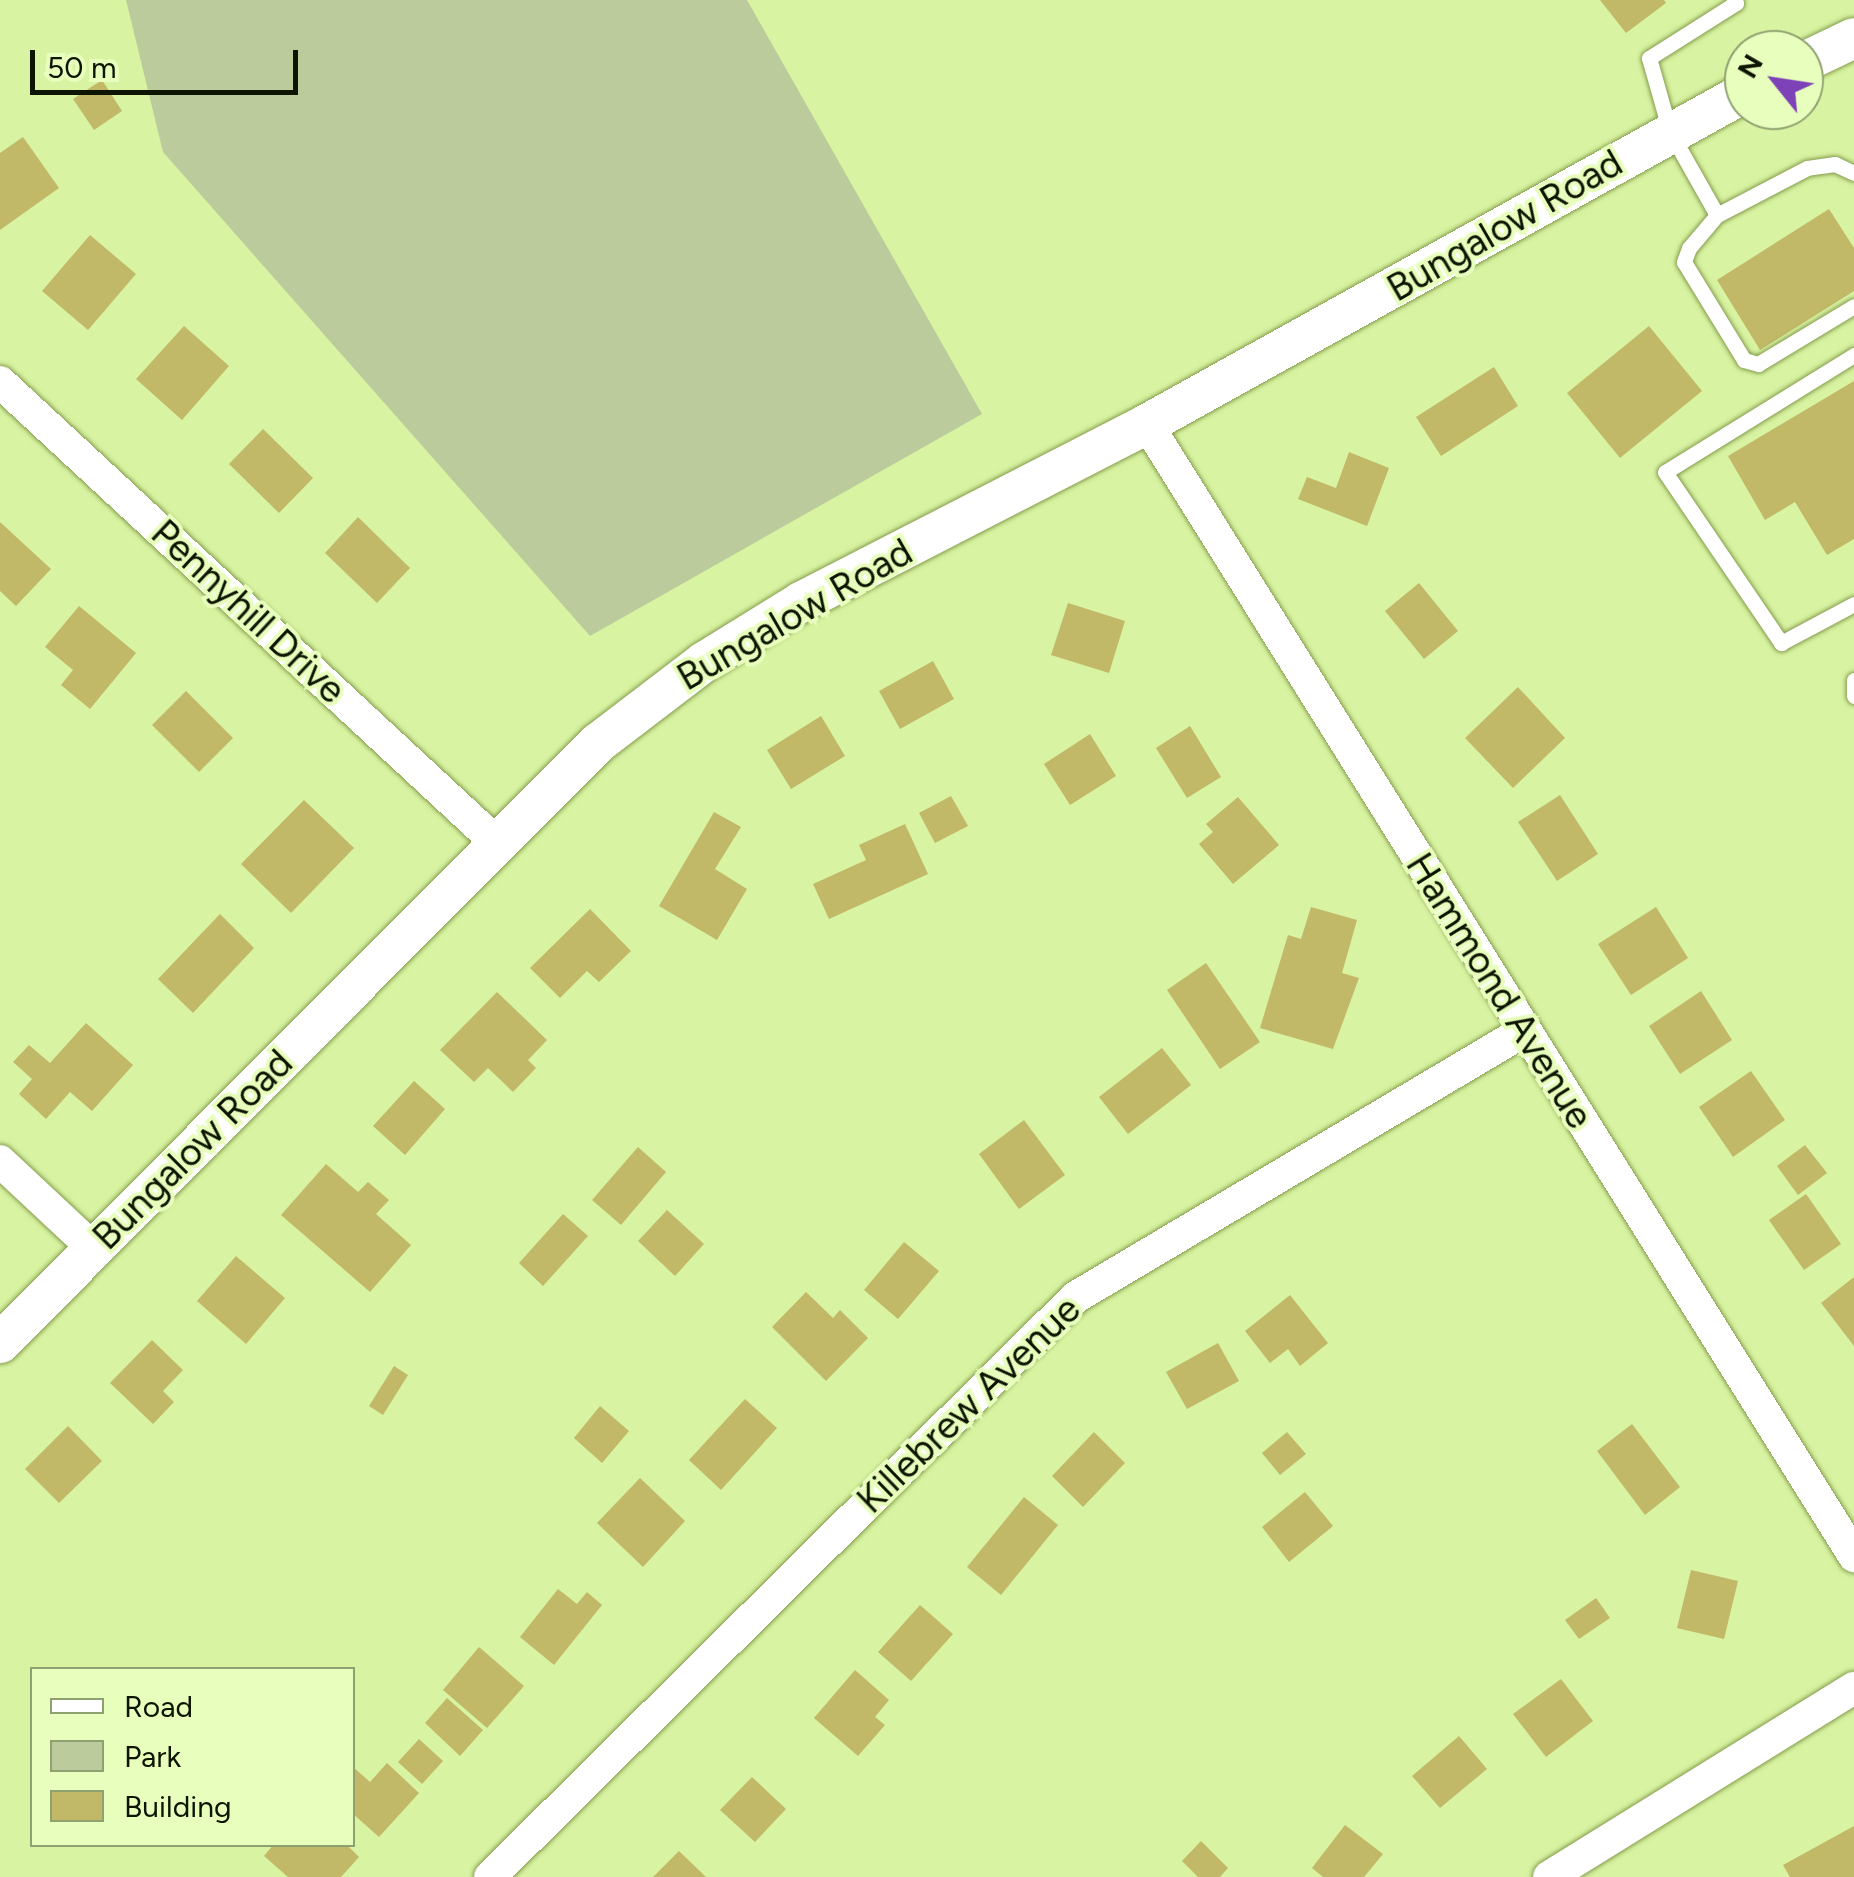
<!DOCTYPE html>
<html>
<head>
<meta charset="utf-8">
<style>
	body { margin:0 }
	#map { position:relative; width:1854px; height:1877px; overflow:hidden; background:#d8f3a1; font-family:Figtree,sans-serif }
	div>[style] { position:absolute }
	.green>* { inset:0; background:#bbcb9c }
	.building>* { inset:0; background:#c1b967 }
	.roads { filter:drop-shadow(0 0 2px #849c4d) drop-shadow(0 0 2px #849c4d) }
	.service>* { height:15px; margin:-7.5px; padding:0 7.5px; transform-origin:7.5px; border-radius:7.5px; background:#fff }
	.minor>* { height:32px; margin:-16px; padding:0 16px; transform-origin:16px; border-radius:16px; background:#fff }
	.tertiary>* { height:40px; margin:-20px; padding:0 20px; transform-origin:20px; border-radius:20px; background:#fff }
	span { translate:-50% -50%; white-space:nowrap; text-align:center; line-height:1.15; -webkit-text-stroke:8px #e8febd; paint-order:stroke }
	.street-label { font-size:38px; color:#0d1500 }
	.legend { position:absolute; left:30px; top:1667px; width:325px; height:180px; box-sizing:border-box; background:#e8febd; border:2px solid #90a171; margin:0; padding:12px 18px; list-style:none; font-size:30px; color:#0d1500 }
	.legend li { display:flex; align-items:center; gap:20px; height:50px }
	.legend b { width:50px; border:2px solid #90a171 }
	.north { position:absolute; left:1724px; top:30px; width:100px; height:100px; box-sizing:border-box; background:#e8febd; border:2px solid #90a171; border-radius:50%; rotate:300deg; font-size:28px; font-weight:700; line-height:40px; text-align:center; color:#0d1500 }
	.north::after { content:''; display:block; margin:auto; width:35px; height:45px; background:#7d42b8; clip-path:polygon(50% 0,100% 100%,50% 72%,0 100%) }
	.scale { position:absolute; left:30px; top:50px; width:268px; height:45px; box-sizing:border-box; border:5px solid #0d1500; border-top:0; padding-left:12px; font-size:30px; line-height:35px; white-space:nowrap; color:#0d1500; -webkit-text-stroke:8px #e8febd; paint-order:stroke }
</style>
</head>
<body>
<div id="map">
	<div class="green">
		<div style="clip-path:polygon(126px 0,747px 0,982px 414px,590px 636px,163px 152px)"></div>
	</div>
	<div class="building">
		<div style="clip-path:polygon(1600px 0,1664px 0,1666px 3px,1626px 33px)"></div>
		<div style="clip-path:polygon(102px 80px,122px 111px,94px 130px,73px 99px)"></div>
		<div style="clip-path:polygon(23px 137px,59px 188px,0 230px,0 153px)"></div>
		<div style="clip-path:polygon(1829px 209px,1854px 248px,1854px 291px,1760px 350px,1717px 280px)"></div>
		<div style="clip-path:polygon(90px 235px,136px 274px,88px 330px,42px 291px)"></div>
		<div style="clip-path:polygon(184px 326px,229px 366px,182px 420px,136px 379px)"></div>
		<div style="clip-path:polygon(1649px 326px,1702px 391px,1620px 458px,1567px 393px)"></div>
		<div style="clip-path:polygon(1494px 367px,1518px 406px,1441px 456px,1416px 417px)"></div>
		<div style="clip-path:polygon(1854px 381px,1854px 539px,1827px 555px,1795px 502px,1765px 520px,1728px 456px)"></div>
		<div style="clip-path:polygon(263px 429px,313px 478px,279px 513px,229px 464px)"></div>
		<div style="clip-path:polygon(1349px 452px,1389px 468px,1367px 526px,1298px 499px,1307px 477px,1336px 488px)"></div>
		<div style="clip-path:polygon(358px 517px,410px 568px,377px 603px,325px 553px)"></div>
		<div style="clip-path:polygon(0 522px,51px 569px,16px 606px,0 591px)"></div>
		<div style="clip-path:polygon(1419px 583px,1458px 631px,1424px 659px,1385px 611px)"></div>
		<div style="clip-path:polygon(1068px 603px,1125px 621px,1109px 673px,1051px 655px)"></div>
		<div style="clip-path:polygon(79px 606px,136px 653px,90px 709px,61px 685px,73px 670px,45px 647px)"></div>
		<div style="clip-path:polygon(933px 661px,954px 699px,900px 729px,879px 691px)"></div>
		<div style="clip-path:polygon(1518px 687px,1565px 738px,1513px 788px,1465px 738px)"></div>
		<div style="clip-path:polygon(186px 691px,233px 738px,199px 772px,152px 725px)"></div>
		<div style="clip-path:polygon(821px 716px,845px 756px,791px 789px,767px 750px)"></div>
		<div style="clip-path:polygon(1190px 726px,1221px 777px,1187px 798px,1156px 748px)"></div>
		<div style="clip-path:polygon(1090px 734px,1116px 776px,1070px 805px,1044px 764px)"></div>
		<div style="clip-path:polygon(1560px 795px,1598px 854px,1557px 881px,1518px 822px)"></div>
		<div style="clip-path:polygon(951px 796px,968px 826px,935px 843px,919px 813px)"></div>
		<div style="clip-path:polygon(1238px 797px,1279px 845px,1233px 884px,1199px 844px,1213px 832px,1206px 824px)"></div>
		<div style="clip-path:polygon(304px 800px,354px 848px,291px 913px,241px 864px)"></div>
		<div style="clip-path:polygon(714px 812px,741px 827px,715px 869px,747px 889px,717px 940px,659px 906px)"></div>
		<div style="clip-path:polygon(905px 824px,928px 874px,829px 919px,813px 884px,866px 860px,859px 845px)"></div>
		<div style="clip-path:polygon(1311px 907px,1357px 920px,1342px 973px,1359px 978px,1333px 1049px,1260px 1028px,1288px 935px,1301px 939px)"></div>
		<div style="clip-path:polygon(1656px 907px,1688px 958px,1631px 995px,1598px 944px)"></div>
		<div style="clip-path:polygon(590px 909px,631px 951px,599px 982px,587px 971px,560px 998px,530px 968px)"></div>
		<div style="clip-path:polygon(220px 914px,254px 948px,193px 1013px,158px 979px)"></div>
		<div style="clip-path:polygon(1206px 963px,1260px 1042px,1220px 1069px,1167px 990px)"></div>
		<div style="clip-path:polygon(1701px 991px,1732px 1040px,1680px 1074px,1649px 1026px)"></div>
		<div style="clip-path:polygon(497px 992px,547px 1040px,528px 1060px,536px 1068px,513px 1092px,488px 1068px,474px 1082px,440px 1050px)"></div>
		<div style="clip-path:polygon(86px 1023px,133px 1065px,92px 1111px,70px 1092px,46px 1119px,19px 1094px,32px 1079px,13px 1062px,29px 1045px,50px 1063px)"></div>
		<div style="clip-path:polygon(1162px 1048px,1191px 1085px,1128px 1134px,1099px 1097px)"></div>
		<div style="clip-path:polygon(1751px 1071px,1785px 1120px,1733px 1157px,1699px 1107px)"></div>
		<div style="clip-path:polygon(414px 1081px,445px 1109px,405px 1155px,373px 1126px)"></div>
		<div style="clip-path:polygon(1024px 1120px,1065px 1175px,1019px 1209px,979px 1154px)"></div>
		<div style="clip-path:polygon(1805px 1145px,1827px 1173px,1798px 1195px,1777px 1166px)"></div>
		<div style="clip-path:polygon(638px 1147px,666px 1172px,621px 1225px,592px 1200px)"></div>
		<div style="clip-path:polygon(326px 1164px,358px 1192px,368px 1182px,389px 1200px,376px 1214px,411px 1245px,370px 1292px,281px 1215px)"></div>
		<div style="clip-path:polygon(1806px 1194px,1841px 1244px,1804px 1270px,1769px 1220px)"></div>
		<div style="clip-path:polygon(667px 1210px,704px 1244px,675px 1276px,638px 1241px)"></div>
		<div style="clip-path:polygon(563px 1214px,588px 1236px,543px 1286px,519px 1263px)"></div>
		<div style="clip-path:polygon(904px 1242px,939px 1271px,898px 1319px,864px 1290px)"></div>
		<div style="clip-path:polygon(236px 1256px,285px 1298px,246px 1344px,197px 1301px)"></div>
		<div style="clip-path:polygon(1854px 1277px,1854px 1346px,1821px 1303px)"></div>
		<div style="clip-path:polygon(806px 1292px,833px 1318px,840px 1310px,868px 1338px,826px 1381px,772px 1327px)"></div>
		<div style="clip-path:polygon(1290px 1295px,1328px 1343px,1300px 1366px,1288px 1349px,1270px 1363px,1245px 1331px)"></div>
		<div style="clip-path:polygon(152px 1340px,183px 1370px,163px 1391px,174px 1402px,153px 1424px,110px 1383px)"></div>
		<div style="clip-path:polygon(1218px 1343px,1239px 1381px,1187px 1409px,1166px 1372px)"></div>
		<div style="clip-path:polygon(394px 1366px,408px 1375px,383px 1415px,369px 1406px)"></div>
		<div style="clip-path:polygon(745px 1399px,777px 1428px,721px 1490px,689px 1460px)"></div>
		<div style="clip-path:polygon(600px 1406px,629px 1431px,602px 1463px,574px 1438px)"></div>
		<div style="clip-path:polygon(1632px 1424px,1680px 1487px,1645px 1515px,1597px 1451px)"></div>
		<div style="clip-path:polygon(68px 1426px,102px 1461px,59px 1503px,25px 1469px)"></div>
		<div style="clip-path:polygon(1094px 1432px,1125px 1463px,1083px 1507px,1052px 1476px)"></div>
		<div style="clip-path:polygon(1287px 1432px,1306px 1454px,1280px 1475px,1262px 1453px)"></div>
		<div style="clip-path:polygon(640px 1478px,685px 1521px,643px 1567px,597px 1523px)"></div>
		<div style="clip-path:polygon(1305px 1492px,1333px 1526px,1289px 1562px,1262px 1527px)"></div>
		<div style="clip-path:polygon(1024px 1497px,1058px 1525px,1001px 1595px,967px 1567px)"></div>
		<div style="clip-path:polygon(1691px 1570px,1738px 1581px,1724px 1639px,1677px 1628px)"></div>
		<div style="clip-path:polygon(558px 1589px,577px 1604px,587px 1592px,602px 1605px,554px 1665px,520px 1637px)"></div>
		<div style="clip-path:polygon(1596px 1598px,1610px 1618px,1579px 1639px,1565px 1620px)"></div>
		<div style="clip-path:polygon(920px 1605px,953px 1634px,911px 1681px,878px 1652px)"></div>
		<div style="clip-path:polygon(479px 1647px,524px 1686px,487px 1728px,443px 1690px)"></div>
		<div style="clip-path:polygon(855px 1670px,889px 1700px,875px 1717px,885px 1725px,858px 1756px,814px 1718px)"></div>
		<div style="clip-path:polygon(1561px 1679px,1593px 1721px,1546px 1757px,1513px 1714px)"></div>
		<div style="clip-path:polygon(447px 1698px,483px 1730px,460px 1756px,425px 1723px)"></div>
		<div style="clip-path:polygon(1459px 1736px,1487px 1769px,1440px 1808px,1412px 1776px)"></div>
		<div style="clip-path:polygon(419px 1739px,443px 1761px,422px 1784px,398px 1762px)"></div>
		<div style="clip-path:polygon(387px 1763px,419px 1793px,379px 1837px,352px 1813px,352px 1766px,370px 1782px)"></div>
		<div style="clip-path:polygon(752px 1777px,786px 1809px,755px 1842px,720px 1810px)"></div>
		<div style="clip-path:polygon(1345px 1825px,1383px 1854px,1364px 1877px,1323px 1877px,1312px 1868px)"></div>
		<div style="clip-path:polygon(1854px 1826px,1854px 1877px,1790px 1877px,1783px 1865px)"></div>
		<div style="clip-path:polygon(1201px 1841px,1228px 1868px,1220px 1877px,1198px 1877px,1182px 1861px)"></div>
		<div style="clip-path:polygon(274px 1844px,346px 1844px,359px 1857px,341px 1877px,288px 1877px,264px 1856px)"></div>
		<div style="clip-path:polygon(679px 1851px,706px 1877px,653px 1877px)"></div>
	</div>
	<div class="roads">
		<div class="service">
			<div style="left:1854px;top:173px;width:21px;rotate:-155deg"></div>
			<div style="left:1835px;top:164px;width:28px;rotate:172deg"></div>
			<div style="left:1807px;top:168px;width:102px;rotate:152.4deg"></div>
			<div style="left:1717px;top:215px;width:43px;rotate:130.3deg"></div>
			<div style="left:1689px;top:248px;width:15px;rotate:110deg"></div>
			<div style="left:1684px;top:262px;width:115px;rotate:58.5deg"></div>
			<div style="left:1744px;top:360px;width:15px;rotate:16deg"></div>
			<div style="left:1758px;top:364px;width:112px;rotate:-31.1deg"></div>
			<div style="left:1717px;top:215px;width:95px;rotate:-119.5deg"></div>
			<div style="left:1670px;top:132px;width:77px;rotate:-105.8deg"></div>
			<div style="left:1649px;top:58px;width:103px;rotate:-32.3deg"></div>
			<div style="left:1736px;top:3px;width:4px;rotate:-124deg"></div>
			<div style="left:1854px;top:355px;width:222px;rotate:148.2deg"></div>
			<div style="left:1665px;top:472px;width:207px;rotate:55.8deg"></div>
			<div style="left:1781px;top:643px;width:83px;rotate:-28.1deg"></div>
			<div style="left:1854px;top:680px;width:16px;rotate:90deg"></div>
		</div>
		<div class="minor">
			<div style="left:0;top:382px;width:678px;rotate:42.85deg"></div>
			<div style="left:1147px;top:424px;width:1335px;rotate:58.01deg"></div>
			<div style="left:0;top:1161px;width:129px;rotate:43.1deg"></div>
			<div style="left:490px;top:1877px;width:824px;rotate:-44.71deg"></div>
			<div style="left:1076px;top:1297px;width:521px;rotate:-30.7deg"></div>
			<div style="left:1549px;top:1877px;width:359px;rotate:-31.8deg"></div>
		</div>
		<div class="tertiary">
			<div style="left:1804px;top:62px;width:55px;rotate:-25.6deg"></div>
			<div style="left:0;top:1343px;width:847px;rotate:-45.1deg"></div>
			<div style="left:598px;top:743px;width:133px;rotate:-37.4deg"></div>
			<div style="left:704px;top:662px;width:114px;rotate:-31.7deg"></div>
			<div style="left:801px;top:602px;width:389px;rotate:-27.2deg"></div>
			<div style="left:1147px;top:424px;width:683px;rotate:-29.01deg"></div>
		</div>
	</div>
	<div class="street-label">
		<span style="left:1505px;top:226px;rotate:-30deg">Bungalow Road</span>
		<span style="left:248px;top:612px;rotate:43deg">Pennyhill Drive</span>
		<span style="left:795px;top:615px;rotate:-30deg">Bungalow Road</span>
		<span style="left:1499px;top:991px;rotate:58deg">Hammond Avenue</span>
		<span style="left:193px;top:1150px;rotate:-45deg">Bungalow Road</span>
		<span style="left:969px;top:1405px;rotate:-44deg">Killebrew Avenue</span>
	</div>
	<ul class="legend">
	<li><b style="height:12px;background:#fff"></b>Road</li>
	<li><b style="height:28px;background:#bbcb9c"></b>Park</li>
	<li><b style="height:28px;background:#c1b967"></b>Building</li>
	</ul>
	<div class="north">N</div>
	<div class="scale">50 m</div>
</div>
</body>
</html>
